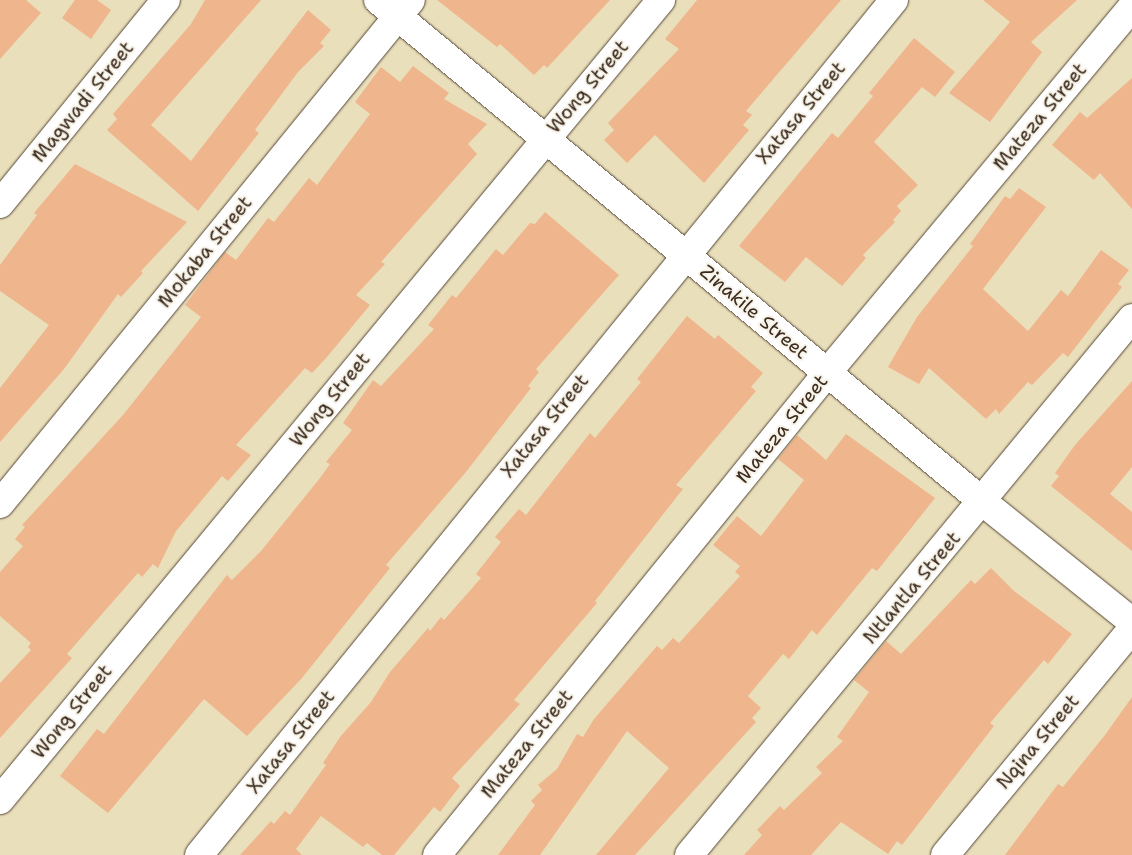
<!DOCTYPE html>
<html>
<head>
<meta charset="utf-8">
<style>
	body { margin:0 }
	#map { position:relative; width:1132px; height:855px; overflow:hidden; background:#e9dfbb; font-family:"Shantell Sans",sans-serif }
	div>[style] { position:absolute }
	.building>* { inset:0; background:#efb58d }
	.roads { filter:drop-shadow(0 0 1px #554536) drop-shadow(0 0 1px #554536) }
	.street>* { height:28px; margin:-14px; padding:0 14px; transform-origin:14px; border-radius:14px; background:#fff }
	span { translate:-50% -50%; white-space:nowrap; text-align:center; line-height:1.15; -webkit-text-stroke:4px #f7f3e8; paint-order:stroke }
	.street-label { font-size:19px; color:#3b2a1e }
</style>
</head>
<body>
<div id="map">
	<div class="building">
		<div style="clip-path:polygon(0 0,26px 0,41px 13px,0 59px)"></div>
		<div style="clip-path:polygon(75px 0,97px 0,111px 10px,91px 39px,62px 18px)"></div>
		<div style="clip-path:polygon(205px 0,261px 0,151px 125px,191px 161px,308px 10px,331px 30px,320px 43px,324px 46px,298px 72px,255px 130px,259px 133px,198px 211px,107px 130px,117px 119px,113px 114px,191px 24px)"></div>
		<div style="clip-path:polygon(437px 0,610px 0,547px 68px,544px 65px,534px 75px,500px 44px,497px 47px)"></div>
		<div style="clip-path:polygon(697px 0,841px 0,746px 111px,752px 115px,743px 125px,749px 130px,704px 183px,655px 135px,627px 163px,604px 140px,614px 130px,608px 123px,679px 49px,665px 39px)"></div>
		<div style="clip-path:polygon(983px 0,1077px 0,1031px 42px,1042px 52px,990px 122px,949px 93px,1010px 22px)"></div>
		<div style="clip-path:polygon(914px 38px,955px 72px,935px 97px,922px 87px,874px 142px,918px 185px,897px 206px,901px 211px,893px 220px,895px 222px,863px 255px,866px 258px,842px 286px,806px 257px,785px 282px,739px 246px,832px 133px,838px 138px,873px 96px,869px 93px)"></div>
		<div style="clip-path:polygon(413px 66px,449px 93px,444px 99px,487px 124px,468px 144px,477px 154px,381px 262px,385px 264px,356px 295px,370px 305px,327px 357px,312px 373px,305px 368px,236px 445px,251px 455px,228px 481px,222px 476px,176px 531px,158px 568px,153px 564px,142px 577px,138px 573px,67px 654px,72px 658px,0 738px,0 683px,31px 650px,28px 647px,31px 643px,0 616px,0 572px,23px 546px,15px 539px,25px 527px,22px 525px,123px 415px,201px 317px,185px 305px,225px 252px,236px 260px,268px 218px,274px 222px,309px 178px,317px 185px,370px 114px,355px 102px,381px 67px,400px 82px)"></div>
		<div style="clip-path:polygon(1132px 78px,1132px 209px,1100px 173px,1094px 180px,1052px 145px,1080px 112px,1087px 118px)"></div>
		<div style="clip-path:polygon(75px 164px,187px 222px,141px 271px,143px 273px,121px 297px,118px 294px,64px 369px,0 442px,0 388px,49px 325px,0 291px,0 265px,37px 215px,34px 213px)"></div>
		<div style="clip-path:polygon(1019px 188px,1046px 207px,983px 289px,1028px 331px,1061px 290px,1068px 296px,1101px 250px,1129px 270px,1118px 284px,1122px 287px,1068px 357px,1063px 353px,1032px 385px,1028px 382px,999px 414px,996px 409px,986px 419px,929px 368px,919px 384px,888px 367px,917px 317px,973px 246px,970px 244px,1005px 196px,1010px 199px)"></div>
		<div style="clip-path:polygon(545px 212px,619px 275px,536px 369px,539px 372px,528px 386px,531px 388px,466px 472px,386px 565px,390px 568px,302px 678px,247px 736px,204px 699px,108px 813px,60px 776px,97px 729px,104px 734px,227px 575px,232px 580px,261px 551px,320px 478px,330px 464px,326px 462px,352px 430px,343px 423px,373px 380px,381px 386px,434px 329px,428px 325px,452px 295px,456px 298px,496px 249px,503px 255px,530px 223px,535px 224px)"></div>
		<div style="clip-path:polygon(687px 316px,715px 339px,718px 335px,763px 373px,751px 387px,756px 391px,676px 485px,683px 489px,595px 601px,597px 603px,514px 700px,520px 704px,452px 778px,460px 786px,440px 812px,434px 807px,394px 855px,382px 855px,367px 843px,363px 847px,321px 816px,296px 849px,302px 855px,240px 855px,271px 821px,274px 824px,285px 811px,290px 815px,326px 765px,323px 763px,340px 737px,371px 702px,390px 672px,428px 628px,430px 631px,441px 617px,444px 620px,481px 578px,476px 574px,501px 542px,495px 537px,519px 509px,526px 515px,590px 433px,595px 438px,641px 382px,637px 379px)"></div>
		<div style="clip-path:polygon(1132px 381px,1132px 467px,1110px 494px,1132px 512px,1132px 551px,1051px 486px,1059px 476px,1055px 473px,1075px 445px)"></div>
		<div style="clip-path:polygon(846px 434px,935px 498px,877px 571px,872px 568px,817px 635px,812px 630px,789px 659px,783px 654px,748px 696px,761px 708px,752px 718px,756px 722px,635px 855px,596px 855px,669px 768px,627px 731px,540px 855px,498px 855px,535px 805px,531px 801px,542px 790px,538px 785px,557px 769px,577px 734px,583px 737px,594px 719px,657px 646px,662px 650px,673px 638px,679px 643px,740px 576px,735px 572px,740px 566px,713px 545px,737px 516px,761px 536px,804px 480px,778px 459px,797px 435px,826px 460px)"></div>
		<div style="clip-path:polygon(991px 568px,1014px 591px,1072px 634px,1048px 664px,1044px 660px,990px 723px,994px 726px,902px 845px,897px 841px,888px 854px,841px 822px,811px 855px,744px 855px,762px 835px,757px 830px,780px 806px,784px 810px,822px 773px,816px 767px,843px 741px,837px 737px,869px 692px,854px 680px,886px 641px,901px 654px,971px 580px,975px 584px)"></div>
		<div style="clip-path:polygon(1132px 697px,1132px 855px,1005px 855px,1058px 784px,1063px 787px,1105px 735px)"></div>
	</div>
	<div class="roads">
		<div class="street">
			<div style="left:378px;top:0;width:786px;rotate:39.68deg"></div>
			<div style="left:983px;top:502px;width:191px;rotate:38.8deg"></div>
			<div style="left:0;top:204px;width:263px;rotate:-50.9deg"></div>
			<div style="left:0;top:504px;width:650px;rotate:-50.8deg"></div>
			<div style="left:0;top:800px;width:1038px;rotate:-50.43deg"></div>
			<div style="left:199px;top:855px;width:1102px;rotate:-50.89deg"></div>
			<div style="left:437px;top:855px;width:620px;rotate:-51.02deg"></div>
			<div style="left:827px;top:373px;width:476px;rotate:-50.2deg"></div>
			<div style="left:689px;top:855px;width:696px;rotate:-50.48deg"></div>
			<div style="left:945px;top:855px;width:293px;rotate:-50.4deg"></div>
		</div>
	</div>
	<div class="street-label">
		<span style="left:588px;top:87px;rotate:-50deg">Wong Street</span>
		<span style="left:83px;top:102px;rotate:-51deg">Magwadi Street</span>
		<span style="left:801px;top:113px;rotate:-50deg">Xatasa Street</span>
		<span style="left:1040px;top:117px;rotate:-50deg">Mateza Street</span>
		<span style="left:205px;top:252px;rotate:-51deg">Mokaba Street</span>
		<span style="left:754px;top:312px;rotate:40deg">Zinakile Street</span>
		<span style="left:330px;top:400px;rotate:-51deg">Wong Street</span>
		<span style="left:545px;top:426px;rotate:-51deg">Xatasa Street</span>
		<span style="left:782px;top:429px;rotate:-51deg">Mateza Street</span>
		<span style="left:912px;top:588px;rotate:-50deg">Ntlantla Street</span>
		<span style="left:72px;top:712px;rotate:-51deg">Wong Street</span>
		<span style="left:291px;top:742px;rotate:-51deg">Xatasa Street</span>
		<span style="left:1038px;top:742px;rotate:-50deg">Nqina Street</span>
		<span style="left:527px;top:744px;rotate:-51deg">Mateza Street</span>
	</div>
</div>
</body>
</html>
